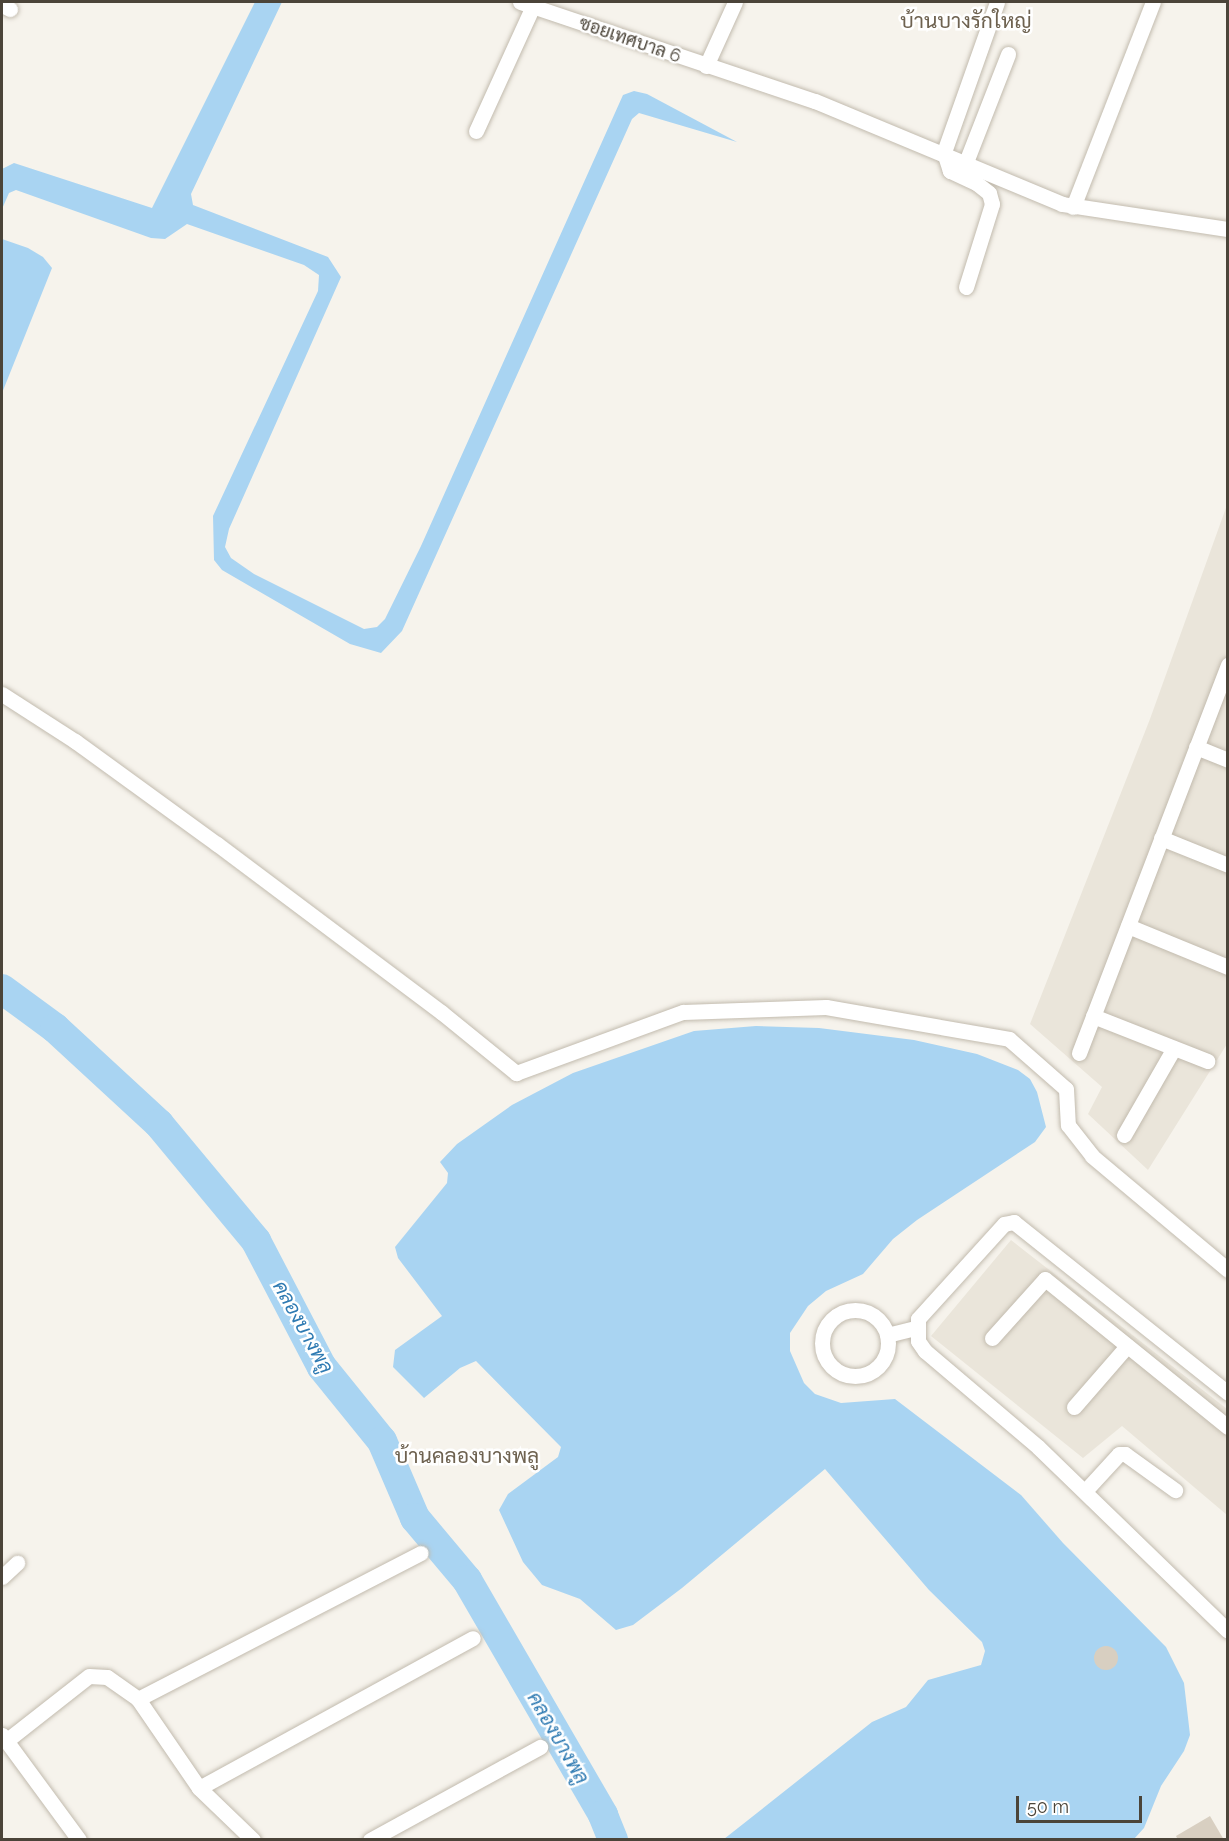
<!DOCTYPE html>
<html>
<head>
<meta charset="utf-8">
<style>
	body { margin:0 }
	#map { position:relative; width:1229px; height:1841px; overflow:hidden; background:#f6f3ec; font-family:Raleway,Sarabun,sans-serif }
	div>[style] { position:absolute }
	.residential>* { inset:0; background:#eae5da }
	.water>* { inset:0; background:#a9d4f2 }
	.river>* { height:30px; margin:-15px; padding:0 15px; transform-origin:15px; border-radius:15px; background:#a9d4f2 }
	.building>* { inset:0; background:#d8cfc1 }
	.round { border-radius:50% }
	.roads { filter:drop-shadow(0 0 2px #c2bbae) drop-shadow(0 0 2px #c2bbae) }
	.minor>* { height:15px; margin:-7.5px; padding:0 7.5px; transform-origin:7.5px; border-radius:7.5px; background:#fff }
	.minor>.ring { margin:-7.5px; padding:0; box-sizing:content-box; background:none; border:15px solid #fff; border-radius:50% }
	span { translate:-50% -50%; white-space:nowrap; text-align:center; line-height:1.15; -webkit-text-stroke:5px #fff; paint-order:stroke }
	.street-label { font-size:18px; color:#4b4439 }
	.water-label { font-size:20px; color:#2e7ab2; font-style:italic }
	.quarter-label { font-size:21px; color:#6e6250 }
	.frame { position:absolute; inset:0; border:3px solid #4b4439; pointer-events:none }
	.scale { position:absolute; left:1016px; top:1796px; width:126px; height:27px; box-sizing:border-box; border:3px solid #4b4439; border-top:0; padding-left:8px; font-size:18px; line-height:21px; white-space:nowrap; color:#4b4439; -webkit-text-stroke:4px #fff; paint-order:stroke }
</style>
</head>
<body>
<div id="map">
	<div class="residential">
		<div style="clip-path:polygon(1227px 505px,1227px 1044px,1148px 1170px,1088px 1114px,1102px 1087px,1030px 1024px,1150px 719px)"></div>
		<div style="clip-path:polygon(1011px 1240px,1227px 1409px,1227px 1515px,1122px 1426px,1083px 1458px,931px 1336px)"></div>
	</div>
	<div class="water">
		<div style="clip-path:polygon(255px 2px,282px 2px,191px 194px,193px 205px,328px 257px,341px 277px,229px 529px,225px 547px,231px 558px,254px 574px,364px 629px,377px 627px,385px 619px,421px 546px,623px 95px,634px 91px,647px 94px,737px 142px,639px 113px,632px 119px,402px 631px,381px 653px,350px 644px,222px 570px,214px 560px,213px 516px,318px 291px,319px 275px,304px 265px,187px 224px,165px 239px,151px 238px,16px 190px,9px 193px,2px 209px,2px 169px,14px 163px,152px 208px)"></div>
		<div style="clip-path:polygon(2px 239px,28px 248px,43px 257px,52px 268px,2px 393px)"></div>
		<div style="clip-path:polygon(756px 1026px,819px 1028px,914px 1040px,977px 1054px,1018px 1070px,1030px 1079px,1037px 1092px,1046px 1127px,1035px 1142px,917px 1220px,893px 1239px,863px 1274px,826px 1291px,808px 1306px,790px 1333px,790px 1351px,804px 1383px,815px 1394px,841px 1403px,895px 1399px,1021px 1495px,1063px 1543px,1166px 1647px,1184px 1683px,1190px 1735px,1184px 1751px,1161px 1786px,1144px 1828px,1134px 1839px,724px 1839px,872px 1722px,906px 1707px,928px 1680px,981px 1665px,985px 1651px,982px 1642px,929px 1590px,825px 1469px,682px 1588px,633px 1625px,616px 1630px,580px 1599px,542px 1585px,523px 1562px,499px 1510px,508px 1494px,558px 1457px,561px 1447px,476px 1361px,460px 1368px,424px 1398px,393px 1367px,395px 1350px,442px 1316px,398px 1258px,395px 1247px,447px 1183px,448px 1173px,440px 1162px,457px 1144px,512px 1105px,573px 1073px,694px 1031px)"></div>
	</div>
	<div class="river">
		<div style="left:2px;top:989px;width:66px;rotate:36.3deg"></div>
		<div style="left:55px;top:1028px;width:142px;rotate:42.7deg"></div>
		<div style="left:159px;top:1124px;width:152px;rotate:50.3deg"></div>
		<div style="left:256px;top:1241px;width:142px;rotate:62.4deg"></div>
		<div style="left:322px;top:1367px;width:95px;rotate:51deg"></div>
		<div style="left:382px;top:1441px;width:84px;rotate:66.8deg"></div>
		<div style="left:415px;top:1518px;width:81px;rotate:50deg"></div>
		<div style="left:467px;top:1580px;width:272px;rotate:59.9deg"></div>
		<div style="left:603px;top:1815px;width:27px;rotate:68deg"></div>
	</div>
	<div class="building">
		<div class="round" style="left:1094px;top:1646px;width:24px;height:24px"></div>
		<div style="clip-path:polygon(1210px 1816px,1224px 1840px,1178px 1840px,1176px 1836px)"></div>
	</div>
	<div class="roads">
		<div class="minor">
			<div style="left:520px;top:2px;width:311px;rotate:18.6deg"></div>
			<div style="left:815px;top:101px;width:268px;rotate:22.6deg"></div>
			<div style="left:1062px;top:204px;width:168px;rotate:8.6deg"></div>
			<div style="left:2px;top:5px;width:9px;rotate:27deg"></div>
			<div style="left:706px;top:66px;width:70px;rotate:-65.6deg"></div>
			<div style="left:476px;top:131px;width:137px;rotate:-65.5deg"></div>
			<div style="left:966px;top:162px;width:116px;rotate:-68.7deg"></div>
			<div style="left:1073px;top:207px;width:220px;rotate:-68.7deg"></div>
			<div style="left:966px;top:287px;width:87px;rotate:-72.6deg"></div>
			<div style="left:992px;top:204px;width:11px;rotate:-105deg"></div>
			<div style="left:989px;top:193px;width:16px;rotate:-142deg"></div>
			<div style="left:976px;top:183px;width:29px;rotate:-155deg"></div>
			<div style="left:950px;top:171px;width:20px;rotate:-108deg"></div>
			<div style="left:944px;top:152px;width:159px;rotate:-70.5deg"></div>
			<div style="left:2px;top:694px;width:87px;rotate:32.8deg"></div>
			<div style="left:75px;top:741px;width:175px;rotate:36deg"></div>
			<div style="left:217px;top:844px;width:280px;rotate:36.9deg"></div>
			<div style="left:441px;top:1012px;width:97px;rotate:39.1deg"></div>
			<div style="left:516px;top:1073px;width:178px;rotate:-20.1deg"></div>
			<div style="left:683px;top:1012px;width:143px;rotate:-2deg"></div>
			<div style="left:826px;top:1007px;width:186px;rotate:9.9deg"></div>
			<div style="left:1009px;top:1039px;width:76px;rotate:41.3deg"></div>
			<div style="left:1066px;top:1089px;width:36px;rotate:87deg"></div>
			<div style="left:1068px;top:1125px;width:39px;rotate:52deg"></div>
			<div style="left:1092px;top:1156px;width:177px;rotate:40deg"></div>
			<div style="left:1196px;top:747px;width:35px;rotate:22deg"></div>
			<div style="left:1161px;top:838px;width:72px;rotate:21.9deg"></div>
			<div style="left:1128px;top:926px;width:108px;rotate:22.3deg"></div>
			<div style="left:1093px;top:1016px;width:123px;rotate:21.5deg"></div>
			<div style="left:1079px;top:1053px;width:416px;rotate:-69deg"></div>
			<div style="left:1124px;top:1135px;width:100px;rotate:-60.1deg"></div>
			<div class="ring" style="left:822px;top:1310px;width:51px;height:51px"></div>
			<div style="left:887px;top:1335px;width:30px;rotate:-14deg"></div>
			<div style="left:992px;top:1338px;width:79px;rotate:-48.1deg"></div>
			<div style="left:1045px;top:1279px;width:235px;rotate:39deg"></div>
			<div style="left:1228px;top:1393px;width:274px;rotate:-141.4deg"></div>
			<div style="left:1014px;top:1222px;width:10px;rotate:169deg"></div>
			<div style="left:1004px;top:1224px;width:128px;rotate:132.2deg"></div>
			<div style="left:918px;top:1319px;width:22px;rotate:90deg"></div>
			<div style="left:918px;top:1341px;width:12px;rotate:55deg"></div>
			<div style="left:925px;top:1351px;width:148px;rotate:40.3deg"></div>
			<div style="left:1038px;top:1447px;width:264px;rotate:44.1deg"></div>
			<div style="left:1074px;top:1407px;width:81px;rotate:-49deg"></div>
			<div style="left:1085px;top:1491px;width:50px;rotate:-47.4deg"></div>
			<div style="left:1119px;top:1454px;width:6px"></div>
			<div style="left:1125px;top:1454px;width:62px;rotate:35.8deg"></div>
			<div style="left:2px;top:1577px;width:21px;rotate:-43deg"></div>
			<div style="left:138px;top:1699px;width:318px;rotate:-27.3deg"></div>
			<div style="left:2px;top:1735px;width:130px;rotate:53.7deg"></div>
			<div style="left:6px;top:1741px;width:105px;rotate:-38.1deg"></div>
			<div style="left:89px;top:1676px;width:18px;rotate:3deg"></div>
			<div style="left:107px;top:1677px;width:38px;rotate:35deg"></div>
			<div style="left:138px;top:1699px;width:108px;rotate:55.6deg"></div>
			<div style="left:199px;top:1788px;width:75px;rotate:43.9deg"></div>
			<div style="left:199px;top:1788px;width:312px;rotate:-28.7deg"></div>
			<div style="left:370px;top:1840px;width:194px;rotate:-28.7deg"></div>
		</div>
	</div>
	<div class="street-label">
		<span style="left:630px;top:40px;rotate:19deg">ซอยเทศบาล 6</span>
	</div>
	<div class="water-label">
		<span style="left:303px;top:1327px;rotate:61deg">คลองบางพลู</span>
		<span style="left:558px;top:1738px;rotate:60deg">คลองบางพลู</span>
	</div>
	<div class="quarter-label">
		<span style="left:966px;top:21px">บ้านบางรักใหญ่</span>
		<span style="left:467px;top:1456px">บ้านคลองบางพลู</span>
	</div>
	<div class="frame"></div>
	<div class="scale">50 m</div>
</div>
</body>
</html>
